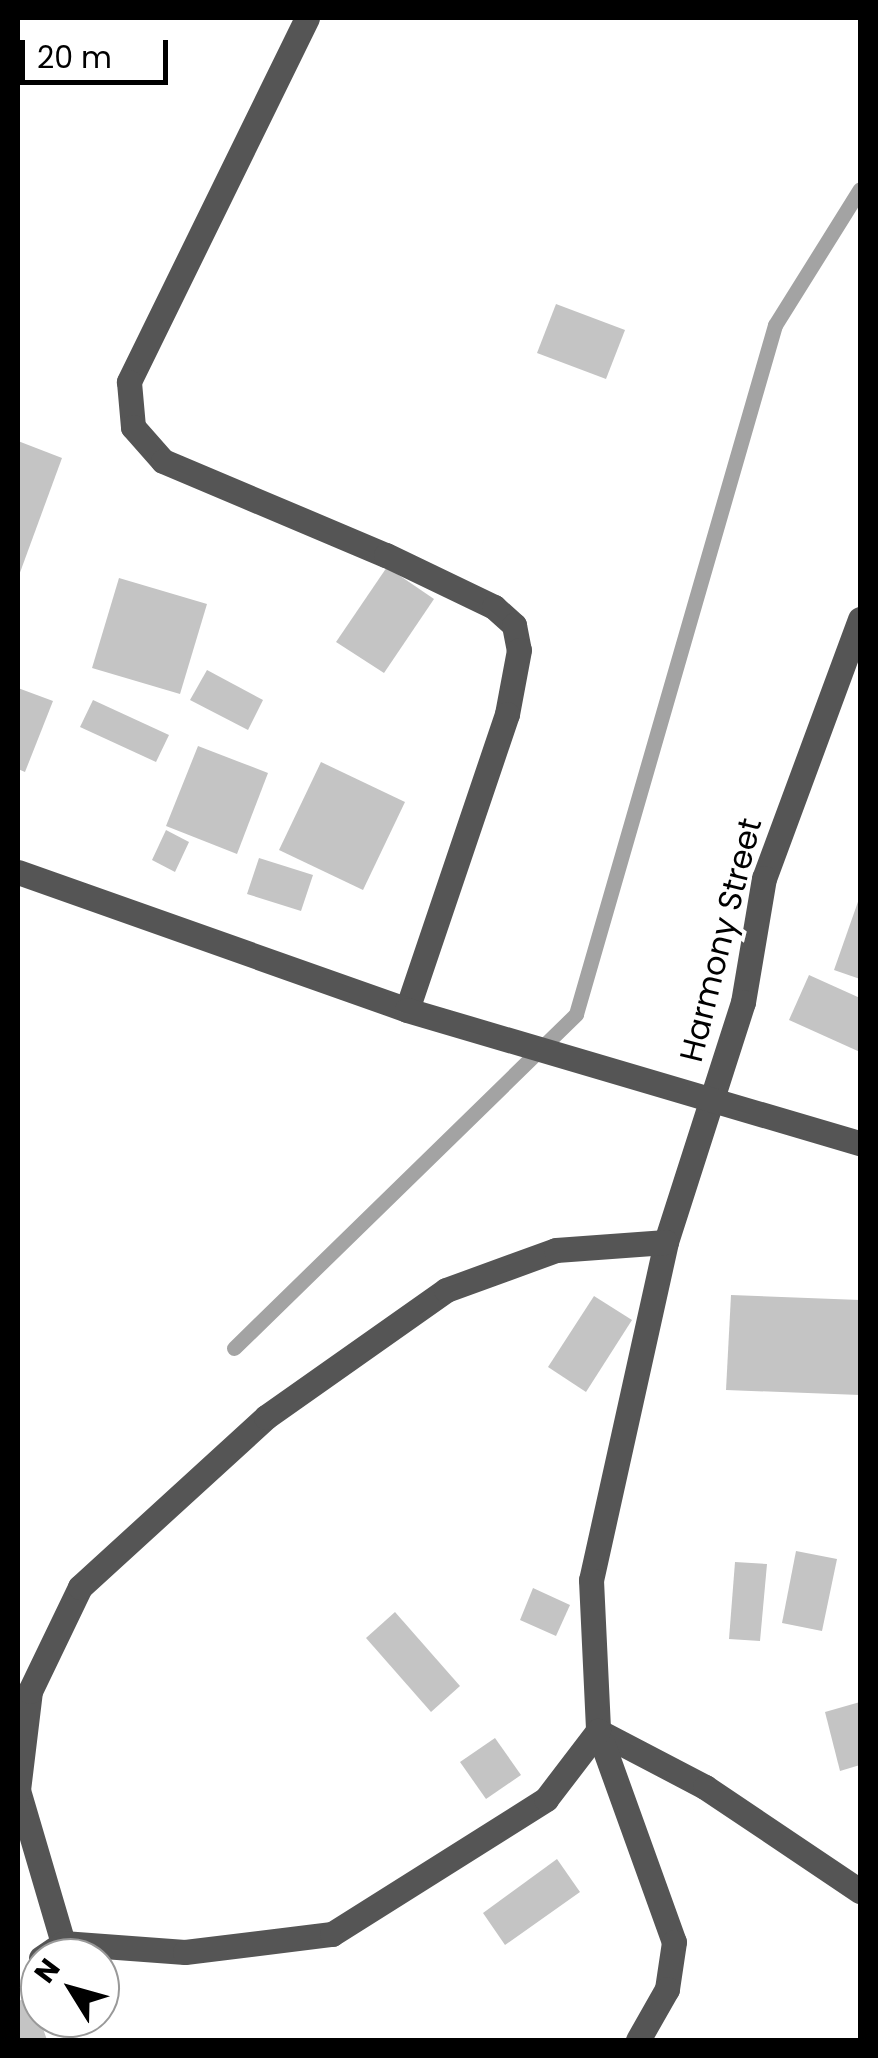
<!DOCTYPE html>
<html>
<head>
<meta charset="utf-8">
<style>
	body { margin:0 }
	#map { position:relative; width:878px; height:2058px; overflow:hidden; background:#fff; font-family:Poppins,sans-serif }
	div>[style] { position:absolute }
	.stream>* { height:15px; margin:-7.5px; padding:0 7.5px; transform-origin:7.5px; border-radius:7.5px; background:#a3a3a3 }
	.building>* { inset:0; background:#c4c4c4 }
	.minor>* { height:25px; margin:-12.5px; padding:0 12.5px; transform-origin:12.5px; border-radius:12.5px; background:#555 }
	span { translate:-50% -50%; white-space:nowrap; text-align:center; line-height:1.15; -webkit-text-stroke:8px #fff; paint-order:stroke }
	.street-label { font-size:32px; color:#000 }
	.frame { position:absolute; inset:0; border:20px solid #000; pointer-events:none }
	.north { position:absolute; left:20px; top:1938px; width:100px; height:100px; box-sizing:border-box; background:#fff; border:2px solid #999; border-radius:50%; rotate:307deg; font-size:28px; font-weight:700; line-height:40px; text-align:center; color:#000 }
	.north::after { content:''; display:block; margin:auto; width:35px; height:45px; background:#000; clip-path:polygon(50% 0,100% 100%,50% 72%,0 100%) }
	.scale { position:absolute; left:20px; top:40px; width:148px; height:45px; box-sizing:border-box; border:5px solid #000; border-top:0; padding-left:12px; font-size:30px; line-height:35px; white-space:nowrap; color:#000; -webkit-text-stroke:8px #fff; paint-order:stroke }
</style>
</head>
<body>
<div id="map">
	<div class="stream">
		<div style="left:234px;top:1348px;width:478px;rotate:-44.3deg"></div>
		<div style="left:576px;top:1014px;width:717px;rotate:-73.89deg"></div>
		<div style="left:775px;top:325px;width:160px;rotate:-58deg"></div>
	</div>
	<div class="building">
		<div style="clip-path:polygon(556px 304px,625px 330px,606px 379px,537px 353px)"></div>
		<div style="clip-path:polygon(18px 441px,62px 458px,18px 578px)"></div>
		<div style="clip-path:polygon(387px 567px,434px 599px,384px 673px,336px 642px)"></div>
		<div style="clip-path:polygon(119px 578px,207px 604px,180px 694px,92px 668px)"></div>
		<div style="clip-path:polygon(207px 670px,263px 700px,248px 730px,190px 700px)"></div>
		<div style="clip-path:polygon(18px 688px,53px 701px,25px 772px,18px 769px)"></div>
		<div style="clip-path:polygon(93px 700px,169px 735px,156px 762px,80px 727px)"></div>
		<div style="clip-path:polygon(198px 746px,268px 773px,237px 854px,166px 826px)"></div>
		<div style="clip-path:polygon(321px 762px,405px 802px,363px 890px,279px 850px)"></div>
		<div style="clip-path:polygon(166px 830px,189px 842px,175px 872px,152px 860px)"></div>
		<div style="clip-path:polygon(259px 858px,313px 875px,301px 911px,247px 894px)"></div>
		<div style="clip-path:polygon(860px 896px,860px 979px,834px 970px)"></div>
		<div style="clip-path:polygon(809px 975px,860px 998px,860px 1052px,789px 1020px)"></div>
		<div style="clip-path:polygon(731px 1295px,860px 1300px,860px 1395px,726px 1390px)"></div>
		<div style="clip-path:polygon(594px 1296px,632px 1320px,586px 1392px,548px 1367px)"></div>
		<div style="clip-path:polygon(796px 1551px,837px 1559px,822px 1631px,782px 1623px)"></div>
		<div style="clip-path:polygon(735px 1562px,767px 1564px,760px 1641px,729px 1639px)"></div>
		<div style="clip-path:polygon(533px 1588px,570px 1605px,556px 1636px,520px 1620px)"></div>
		<div style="clip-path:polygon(395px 1612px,460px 1686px,431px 1712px,366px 1638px)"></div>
		<div style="clip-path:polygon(860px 1702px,860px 1765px,840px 1771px,825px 1712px)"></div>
		<div style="clip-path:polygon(495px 1738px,521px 1775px,486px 1799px,460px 1762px)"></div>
		<div style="clip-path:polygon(557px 1859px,580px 1892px,505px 1945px,483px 1913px)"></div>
		<div style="clip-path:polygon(31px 1997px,39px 2017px,47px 2040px,18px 2040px,18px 2001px)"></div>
	</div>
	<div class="minor">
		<div style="left:307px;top:18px;width:405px;rotate:116.1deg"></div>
		<div style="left:129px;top:382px;width:45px;rotate:84.9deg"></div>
		<div style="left:133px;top:427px;width:45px;rotate:48.6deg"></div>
		<div style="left:163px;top:461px;width:242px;rotate:22.9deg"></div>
		<div style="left:386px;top:555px;width:120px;rotate:25.7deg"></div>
		<div style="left:494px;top:607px;width:27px;rotate:42deg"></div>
		<div style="left:514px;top:625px;width:25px;rotate:79deg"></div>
		<div style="left:519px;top:650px;width:65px;rotate:100.6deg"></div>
		<div style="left:507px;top:714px;width:312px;rotate:108.7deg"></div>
		<div style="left:860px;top:619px;width:276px;rotate:110.3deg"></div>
		<div style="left:764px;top:878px;width:126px;rotate:99.6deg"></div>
		<div style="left:743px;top:1002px;width:252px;rotate:107.8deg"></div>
		<div style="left:666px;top:1242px;width:346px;rotate:102.5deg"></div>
		<div style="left:591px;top:1580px;width:151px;rotate:87.3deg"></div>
		<div style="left:598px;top:1731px;width:121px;rotate:27.6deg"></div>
		<div style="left:705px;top:1787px;width:187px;rotate:33.9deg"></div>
		<div style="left:18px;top:872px;width:413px;rotate:19.5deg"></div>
		<div style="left:407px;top:1010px;width:472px;rotate:16.4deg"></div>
		<div style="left:598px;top:1731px;width:224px;rotate:70.2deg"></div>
		<div style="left:674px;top:1942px;width:48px;rotate:98.5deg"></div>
		<div style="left:667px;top:1989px;width:59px;rotate:119.6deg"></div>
		<div style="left:63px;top:1943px;width:159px;rotate:-106.4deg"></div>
		<div style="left:18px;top:1790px;width:100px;rotate:-83.1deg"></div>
		<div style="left:30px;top:1691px;width:115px;rotate:-64.3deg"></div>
		<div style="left:80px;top:1587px;width:252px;rotate:-42.4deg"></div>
		<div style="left:266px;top:1417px;width:220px;rotate:-35.2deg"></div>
		<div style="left:446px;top:1290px;width:117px;rotate:-20deg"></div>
		<div style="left:556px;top:1250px;width:110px;rotate:-4.2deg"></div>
		<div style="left:41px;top:1958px;width:27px;rotate:-34deg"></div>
		<div style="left:63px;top:1943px;width:122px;rotate:4.2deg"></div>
		<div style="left:185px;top:1952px;width:148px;rotate:-7deg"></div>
		<div style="left:332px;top:1934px;width:253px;rotate:-32.2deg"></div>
		<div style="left:546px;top:1799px;width:86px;rotate:-52.6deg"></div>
	</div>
	<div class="street-label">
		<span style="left:721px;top:940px;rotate:-76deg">Harmony Street</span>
	</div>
	<div class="frame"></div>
	<div class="north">N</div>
	<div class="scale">20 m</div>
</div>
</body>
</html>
